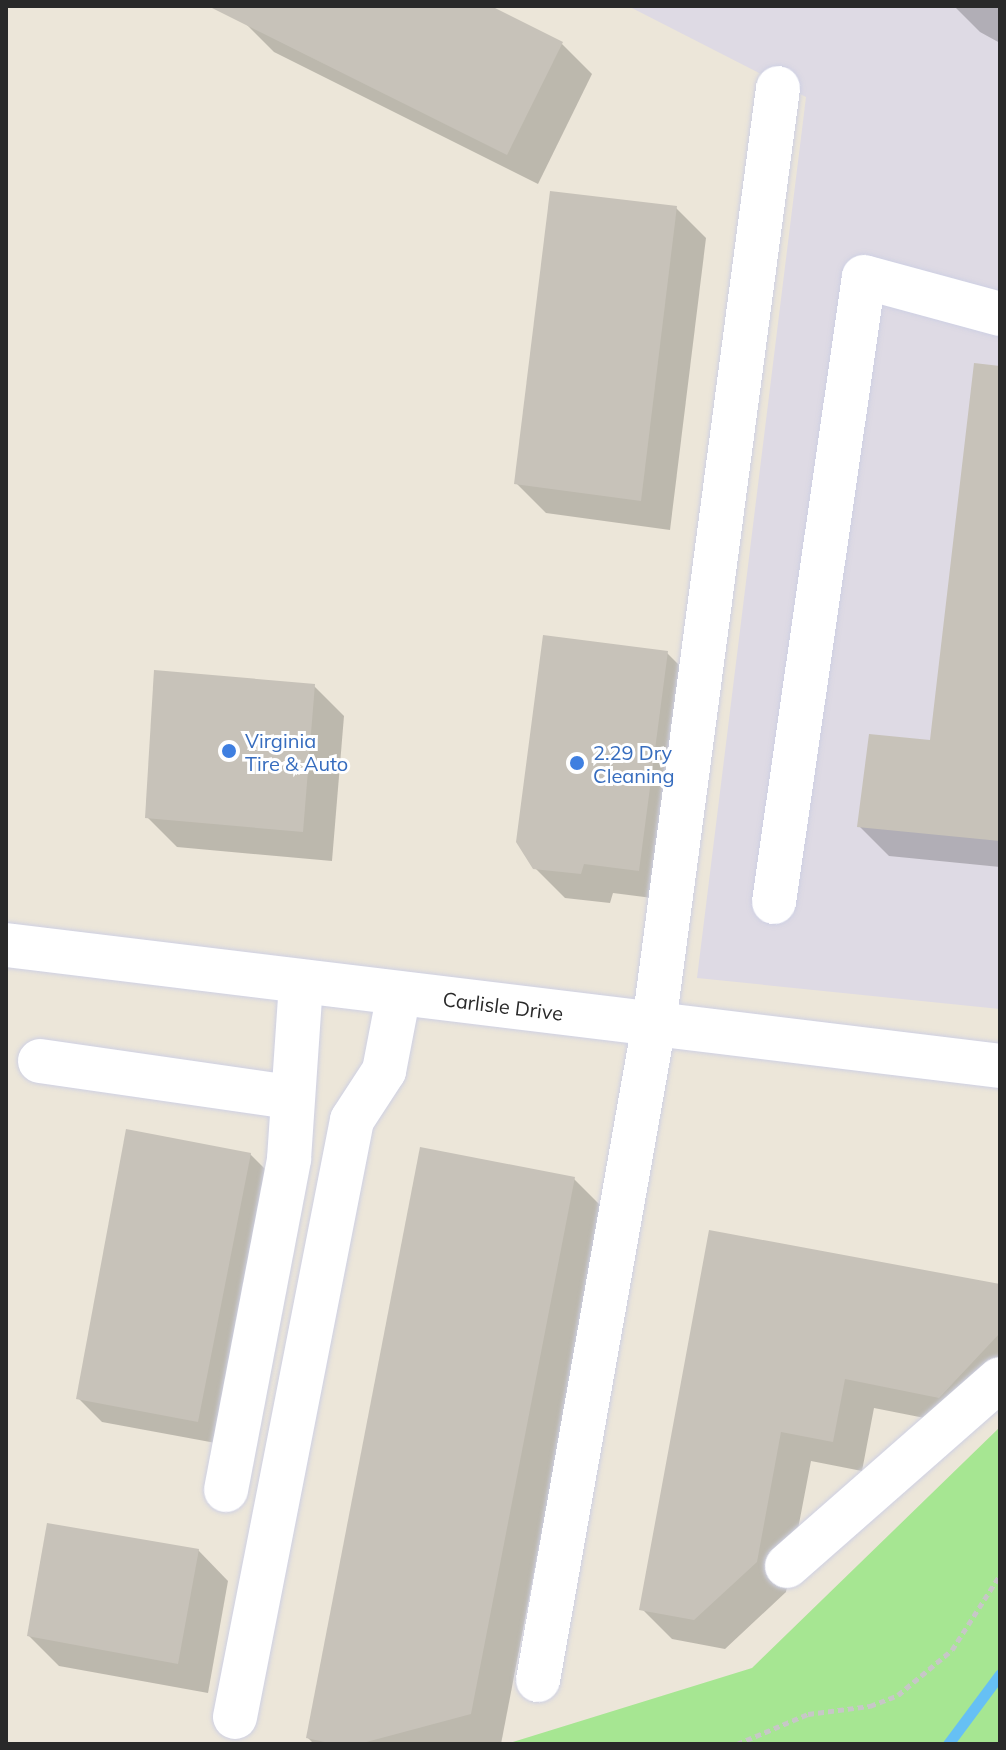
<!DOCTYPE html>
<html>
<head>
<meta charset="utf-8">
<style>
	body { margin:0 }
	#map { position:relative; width:1006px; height:1750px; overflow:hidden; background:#ece6d9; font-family:Mulish,sans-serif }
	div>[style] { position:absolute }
	.industrial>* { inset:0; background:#dedae4 }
	.green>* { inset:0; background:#a6e692 }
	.shadow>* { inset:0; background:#0003 }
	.stream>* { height:11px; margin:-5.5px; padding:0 5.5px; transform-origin:5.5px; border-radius:5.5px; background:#66c0f4 }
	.building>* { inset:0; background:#c7c2b9 }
	.path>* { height:5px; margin-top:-2.5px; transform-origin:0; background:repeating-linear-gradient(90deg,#c7c7c7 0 6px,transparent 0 10px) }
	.roads { filter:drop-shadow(0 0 2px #ced0e3) drop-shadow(0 0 2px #ced0e3) }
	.minor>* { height:44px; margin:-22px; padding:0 22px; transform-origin:22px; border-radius:22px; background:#fff }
	.dots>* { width:22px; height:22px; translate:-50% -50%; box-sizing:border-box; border:4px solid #fff; border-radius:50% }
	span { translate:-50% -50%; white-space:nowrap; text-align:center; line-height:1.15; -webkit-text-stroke:6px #fff; paint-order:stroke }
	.shop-label { font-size:20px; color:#366cbe }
	.left { translate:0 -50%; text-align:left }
	.street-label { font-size:20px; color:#292929 }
	.frame { position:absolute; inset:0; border:8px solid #292929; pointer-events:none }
</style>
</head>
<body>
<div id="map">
	<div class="industrial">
		<div style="clip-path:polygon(628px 6px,1000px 6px,1000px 1009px,697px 978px,806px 97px)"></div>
	</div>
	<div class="green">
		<div style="clip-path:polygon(1000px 1427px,1000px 1744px,506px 1744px,752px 1668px)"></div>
	</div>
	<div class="shadow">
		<div style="clip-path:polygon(253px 6px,486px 6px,562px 44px,592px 74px,538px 184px,274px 52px,244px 22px)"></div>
		<div style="clip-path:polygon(954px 6px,1000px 6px,1000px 43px,980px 32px)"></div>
		<div style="clip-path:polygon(676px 208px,706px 238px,670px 530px,546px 513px,516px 483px)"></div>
		<div style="clip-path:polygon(1000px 368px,1000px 867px,889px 856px,859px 826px,932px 742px)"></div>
		<div style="clip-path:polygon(667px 653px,697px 683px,668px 900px,613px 893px,610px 903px,565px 898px,535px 868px)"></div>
		<div style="clip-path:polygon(314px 686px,344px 716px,332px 861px,177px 847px,147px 817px)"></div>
		<div style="clip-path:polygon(250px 1154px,274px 1178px,221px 1444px,102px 1422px,78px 1398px)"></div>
		<div style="clip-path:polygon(574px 1179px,604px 1209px,501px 1744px,314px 1744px,308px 1738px)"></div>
		<div style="clip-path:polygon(711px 1232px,1000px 1286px,1000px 1395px,970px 1427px,874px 1408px,862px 1471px,811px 1461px,786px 1592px,725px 1649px,672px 1639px,642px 1609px)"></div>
		<div style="clip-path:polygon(198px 1550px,228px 1581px,208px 1693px,59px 1666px,29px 1636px)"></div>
	</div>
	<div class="stream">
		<div style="left:948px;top:1744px;width:87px;rotate:-53.4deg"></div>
	</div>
	<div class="building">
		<div style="clip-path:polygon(208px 6px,491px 6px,563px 42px,507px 155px)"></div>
		<div style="clip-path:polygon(550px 191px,677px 206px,641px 501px,514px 484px)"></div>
		<div style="clip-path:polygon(974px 363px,1000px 366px,1000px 841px,857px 827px,869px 734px,930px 740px)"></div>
		<div style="clip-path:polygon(543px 635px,668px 651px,639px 871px,584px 864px,581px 874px,533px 869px,516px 842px)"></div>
		<div style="clip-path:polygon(154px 670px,315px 684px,303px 832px,145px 818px)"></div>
		<div style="clip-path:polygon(126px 1129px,251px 1153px,198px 1422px,76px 1399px)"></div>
		<div style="clip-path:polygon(420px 1147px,575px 1177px,471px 1714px,359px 1744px,334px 1744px,306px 1738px)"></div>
		<div style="clip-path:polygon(709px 1230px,1000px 1284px,1000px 1333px,939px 1398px,845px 1379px,833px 1442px,781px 1432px,757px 1562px,694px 1620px,639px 1610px)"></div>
		<div style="clip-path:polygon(47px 1523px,199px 1549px,178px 1664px,27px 1636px)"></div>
	</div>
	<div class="path">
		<div style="left:737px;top:1744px;width:77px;rotate:-22.9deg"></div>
		<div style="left:808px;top:1714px;width:63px;rotate:-7.4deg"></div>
		<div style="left:870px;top:1706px;width:30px;rotate:-21deg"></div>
		<div style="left:898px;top:1695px;width:70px;rotate:-39.8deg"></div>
		<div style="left:952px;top:1650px;width:89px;rotate:-57.4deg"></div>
	</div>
	<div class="roads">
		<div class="minor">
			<div style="left:774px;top:902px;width:631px;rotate:-81.81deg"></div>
			<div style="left:864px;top:277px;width:141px;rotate:15.2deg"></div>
			<div style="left:6px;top:945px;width:1001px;rotate:6.94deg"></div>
			<div style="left:40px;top:1061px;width:254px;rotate:8.2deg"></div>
			<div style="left:226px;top:1490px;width:337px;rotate:-79.2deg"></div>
			<div style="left:289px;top:1159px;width:178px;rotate:-86.1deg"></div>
			<div style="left:787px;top:1566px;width:283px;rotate:-41.3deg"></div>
			<div style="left:538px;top:1680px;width:666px;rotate:-79.97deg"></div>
			<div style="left:654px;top:1024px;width:944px;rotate:-82.45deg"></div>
			<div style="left:235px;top:1717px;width:608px;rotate:-78.91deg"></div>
			<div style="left:352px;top:1120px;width:59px;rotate:-56.9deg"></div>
			<div style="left:384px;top:1071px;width:79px;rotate:-79.1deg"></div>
		</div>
	</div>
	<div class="dots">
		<div style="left:229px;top:751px;background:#3f7fe0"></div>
		<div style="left:577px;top:763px;background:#3f7fe0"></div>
	</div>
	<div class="shop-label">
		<span class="left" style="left:245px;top:752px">Virginia<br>Tire &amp; Auto</span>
		<span class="left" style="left:593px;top:764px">2.29 Dry<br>Cleaning</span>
	</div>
	<div class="street-label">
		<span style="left:503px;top:1006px;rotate:7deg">Carlisle Drive</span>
	</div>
	<div class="frame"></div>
</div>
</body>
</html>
